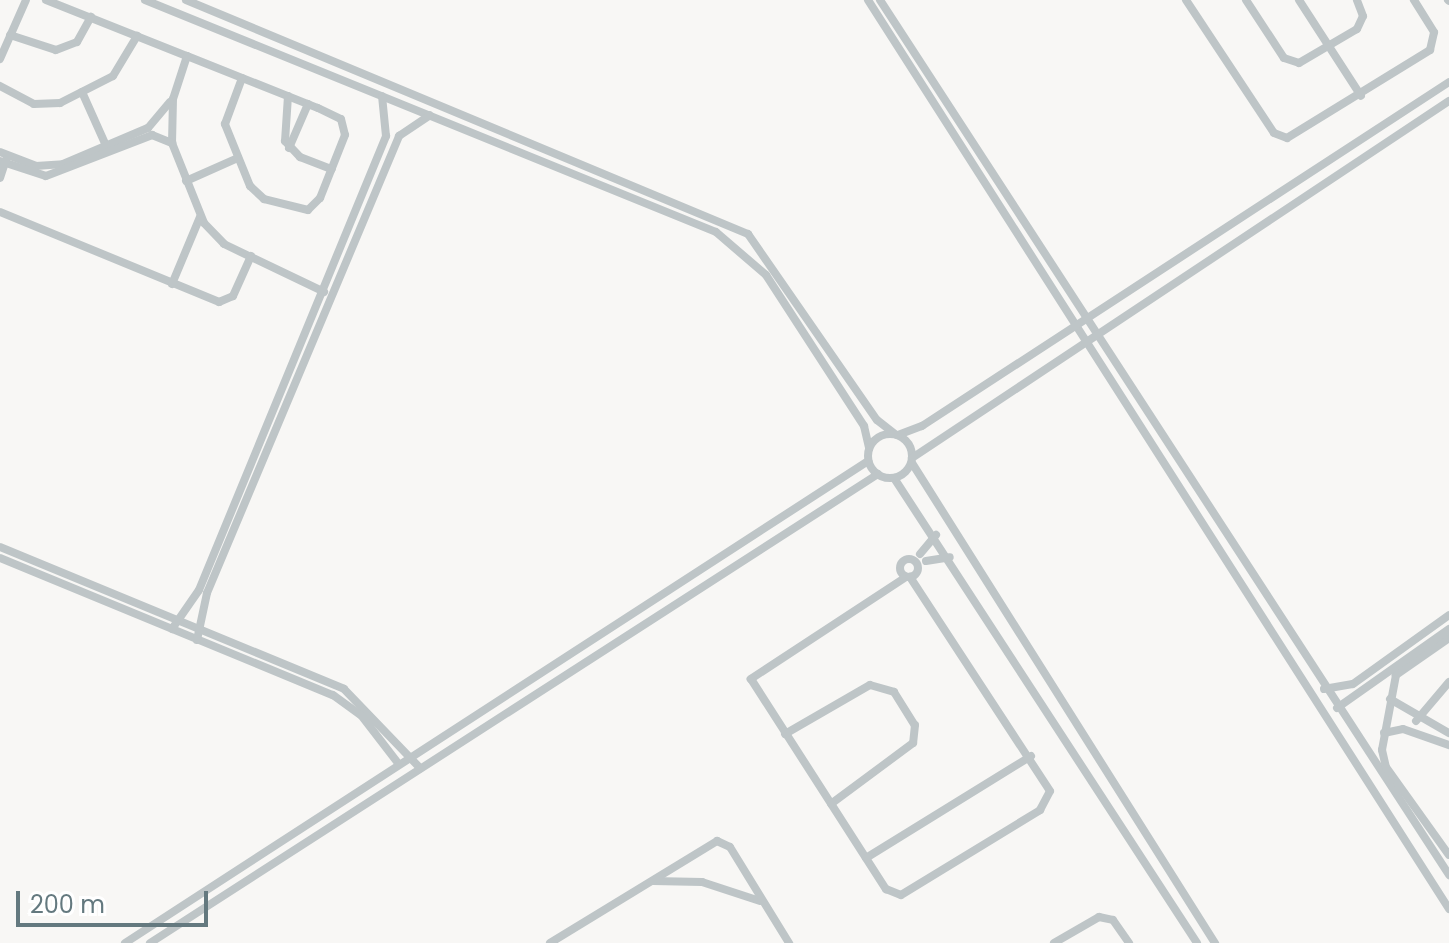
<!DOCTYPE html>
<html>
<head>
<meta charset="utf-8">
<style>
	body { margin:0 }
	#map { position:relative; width:1449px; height:943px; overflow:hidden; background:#f8f7f5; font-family:Poppins,sans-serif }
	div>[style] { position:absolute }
	.minor>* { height:8px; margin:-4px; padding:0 4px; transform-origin:4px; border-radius:4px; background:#bec5c7 }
	.minor>.ring { margin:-4px; padding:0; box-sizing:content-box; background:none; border:8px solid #bec5c7; border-radius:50% }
	span { translate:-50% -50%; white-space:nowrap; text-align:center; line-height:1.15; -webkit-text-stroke:8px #fff; paint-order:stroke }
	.scale { position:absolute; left:16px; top:891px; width:192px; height:36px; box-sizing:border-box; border:4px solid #64797f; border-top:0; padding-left:10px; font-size:24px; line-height:28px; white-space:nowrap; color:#64797f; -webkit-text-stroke:6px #fff; paint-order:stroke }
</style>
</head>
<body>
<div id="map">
	<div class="minor">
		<div style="left:46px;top:0;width:152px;rotate:21.7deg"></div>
		<div style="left:187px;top:56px;width:141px;rotate:21.7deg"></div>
		<div style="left:318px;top:108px;width:25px;rotate:26deg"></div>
		<div style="left:341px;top:119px;width:16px;rotate:76deg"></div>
		<div style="left:345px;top:135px;width:68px;rotate:111.6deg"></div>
		<div style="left:320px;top:198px;width:17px;rotate:135deg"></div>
		<div style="left:308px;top:210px;width:45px;rotate:-166deg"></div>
		<div style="left:264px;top:199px;width:19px;rotate:-137deg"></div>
		<div style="left:250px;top:186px;width:67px;rotate:-112deg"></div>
		<div style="left:225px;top:124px;width:49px;rotate:-69.7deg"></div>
		<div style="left:145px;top:0;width:616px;rotate:22.11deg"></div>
		<div style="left:716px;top:232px;width:66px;rotate:40.7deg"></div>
		<div style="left:766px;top:275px;width:180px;rotate:57deg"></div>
		<div style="left:864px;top:426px;width:23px;rotate:77deg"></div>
		<div style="left:186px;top:0;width:609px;rotate:22.61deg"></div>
		<div style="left:748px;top:234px;width:226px;rotate:55.3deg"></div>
		<div style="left:877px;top:420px;width:23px;rotate:38deg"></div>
		<div style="left:868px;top:0;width:1079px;rotate:57.41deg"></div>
		<div style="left:880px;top:0;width:1044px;rotate:56.96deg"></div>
		<div style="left:1186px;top:0;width:159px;rotate:56.5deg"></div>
		<div style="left:1274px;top:133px;width:14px;rotate:21deg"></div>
		<div style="left:1287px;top:138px;width:168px;rotate:-31.6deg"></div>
		<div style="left:1430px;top:50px;width:18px;rotate:-77deg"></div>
		<div style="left:1434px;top:32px;width:38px;rotate:-122deg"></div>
		<div style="left:1246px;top:0;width:69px;rotate:56.8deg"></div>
		<div style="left:1284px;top:58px;width:16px;rotate:18deg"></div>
		<div style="left:1299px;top:63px;width:67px;rotate:-30.4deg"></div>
		<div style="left:1357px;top:29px;width:14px;rotate:-65deg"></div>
		<div style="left:1363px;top:16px;width:17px;rotate:-111deg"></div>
		<div style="left:1299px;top:0;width:114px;rotate:57.1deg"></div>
		<div style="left:1448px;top:0;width:1px;rotate:45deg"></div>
		<div style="left:10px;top:35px;width:48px;rotate:18.1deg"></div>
		<div style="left:56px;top:50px;width:22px;rotate:-21deg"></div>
		<div style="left:77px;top:42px;width:29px;rotate:-61deg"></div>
		<div style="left:187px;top:56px;width:45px;rotate:108deg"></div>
		<div style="left:173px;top:99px;width:44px;rotate:91.3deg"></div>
		<div style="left:172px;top:143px;width:86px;rotate:68.2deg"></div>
		<div style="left:204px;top:223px;width:29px;rotate:46deg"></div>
		<div style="left:224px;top:244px;width:111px;rotate:25.6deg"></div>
		<div style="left:0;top:59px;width:64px;rotate:-66.2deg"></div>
		<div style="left:0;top:86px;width:38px;rotate:28deg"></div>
		<div style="left:34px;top:104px;width:26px;rotate:-2deg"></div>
		<div style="left:60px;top:103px;width:59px;rotate:-27deg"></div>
		<div style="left:113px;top:76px;width:47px;rotate:-59deg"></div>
		<div style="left:82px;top:92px;width:64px;rotate:65.9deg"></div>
		<div style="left:288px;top:96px;width:45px;rotate:93.8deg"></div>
		<div style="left:285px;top:141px;width:22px;rotate:47deg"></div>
		<div style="left:300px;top:157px;width:34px;rotate:21deg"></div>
		<div style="left:289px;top:148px;width:48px;rotate:-66.6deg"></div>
		<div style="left:0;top:152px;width:39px;rotate:21deg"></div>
		<div style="left:36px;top:166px;width:27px;rotate:-4deg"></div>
		<div style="left:63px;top:164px;width:92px;rotate:-23deg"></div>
		<div style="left:148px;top:128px;width:34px;rotate:-50deg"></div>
		<div style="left:0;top:161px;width:48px;rotate:18.1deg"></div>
		<div style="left:46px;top:176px;width:114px;rotate:-21.1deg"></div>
		<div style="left:152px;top:135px;width:22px;rotate:22deg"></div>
		<div style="left:0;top:178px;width:19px;rotate:-72deg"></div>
		<div style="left:186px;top:181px;width:57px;rotate:-23.9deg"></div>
		<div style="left:0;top:212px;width:237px;rotate:22.3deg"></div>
		<div style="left:219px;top:302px;width:15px;rotate:-23deg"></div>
		<div style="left:233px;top:296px;width:44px;rotate:-65.8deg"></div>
		<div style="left:172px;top:284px;width:73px;rotate:-67.3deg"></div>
		<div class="ring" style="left:868px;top:434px;width:36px;height:36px"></div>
		<div style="left:898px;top:435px;width:26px;rotate:-21deg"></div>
		<div style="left:922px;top:426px;width:629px;rotate:-33.13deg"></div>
		<div style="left:912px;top:458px;width:645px;rotate:-33.62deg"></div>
		<div style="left:912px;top:463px;width:568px;rotate:57.74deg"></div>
		<div style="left:894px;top:478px;width:555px;rotate:56.91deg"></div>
		<div style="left:0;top:547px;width:372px;rotate:22.4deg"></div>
		<div style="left:344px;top:689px;width:110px;rotate:46.1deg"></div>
		<div style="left:920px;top:554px;width:25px;rotate:-50deg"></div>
		<div style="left:0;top:558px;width:360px;rotate:22.4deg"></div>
		<div style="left:333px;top:695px;width:34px;rotate:36deg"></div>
		<div style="left:361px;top:715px;width:61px;rotate:52.4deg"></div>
		<div class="ring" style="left:900px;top:559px;width:10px;height:10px"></div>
		<div style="left:926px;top:561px;width:24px;rotate:-9deg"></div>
		<div style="left:906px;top:577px;width:186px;rotate:146.7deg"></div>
		<div style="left:751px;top:679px;width:250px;rotate:57.3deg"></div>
		<div style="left:886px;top:889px;width:16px;rotate:22deg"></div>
		<div style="left:901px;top:895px;width:163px;rotate:-31.4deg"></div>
		<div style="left:1040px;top:810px;width:21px;rotate:-62deg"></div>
		<div style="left:1050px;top:791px;width:256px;rotate:-123.2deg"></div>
		<div style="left:172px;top:629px;width:47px;rotate:-55.3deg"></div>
		<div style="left:199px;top:590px;width:491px;rotate:-67.6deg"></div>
		<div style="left:386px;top:136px;width:40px;rotate:-95.7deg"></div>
		<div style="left:1449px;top:638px;width:65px;rotate:145.1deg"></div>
		<div style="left:1396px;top:675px;width:76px;rotate:100.6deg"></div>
		<div style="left:1382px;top:750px;width:17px;rotate:77deg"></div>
		<div style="left:1386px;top:767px;width:108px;rotate:54.4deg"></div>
		<div style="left:197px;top:640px;width:48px;rotate:-78deg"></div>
		<div style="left:207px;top:593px;width:496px;rotate:-67.2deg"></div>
		<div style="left:399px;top:136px;width:37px;rotate:-34deg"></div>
		<div style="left:1324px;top:689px;width:29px;rotate:-10deg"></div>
		<div style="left:1353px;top:684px;width:118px;rotate:-35.7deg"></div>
		<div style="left:1390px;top:699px;width:68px;rotate:30deg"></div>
		<div style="left:1337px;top:708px;width:137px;rotate:-35.2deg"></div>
		<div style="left:1416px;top:721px;width:51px;rotate:-49.8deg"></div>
		<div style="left:1384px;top:733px;width:19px;rotate:-12deg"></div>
		<div style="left:1403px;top:729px;width:49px;rotate:19.2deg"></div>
		<div style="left:785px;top:734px;width:98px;rotate:-30deg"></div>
		<div style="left:870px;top:685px;width:25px;rotate:16deg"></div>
		<div style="left:894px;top:692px;width:39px;rotate:58deg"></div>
		<div style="left:915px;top:725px;width:18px;rotate:96deg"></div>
		<div style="left:913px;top:743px;width:102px;rotate:143.4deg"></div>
		<div style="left:866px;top:858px;width:194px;rotate:-31.7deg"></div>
		<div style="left:653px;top:881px;width:49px;rotate:1.2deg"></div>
		<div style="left:702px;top:882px;width:61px;rotate:18.1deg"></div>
		<div style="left:125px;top:943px;width:886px;rotate:-32.97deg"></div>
		<div style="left:150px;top:943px;width:866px;rotate:-32.79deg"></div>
		<div style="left:550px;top:943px;width:196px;rotate:-31.4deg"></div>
		<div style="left:717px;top:841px;width:14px;rotate:25deg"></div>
		<div style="left:730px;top:847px;width:113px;rotate:58.4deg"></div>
		<div style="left:1054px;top:943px;width:52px;rotate:-30deg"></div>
		<div style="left:1099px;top:917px;width:14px;rotate:12deg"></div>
		<div style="left:1113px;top:920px;width:28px;rotate:55deg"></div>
	</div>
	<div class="scale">200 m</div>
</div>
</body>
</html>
